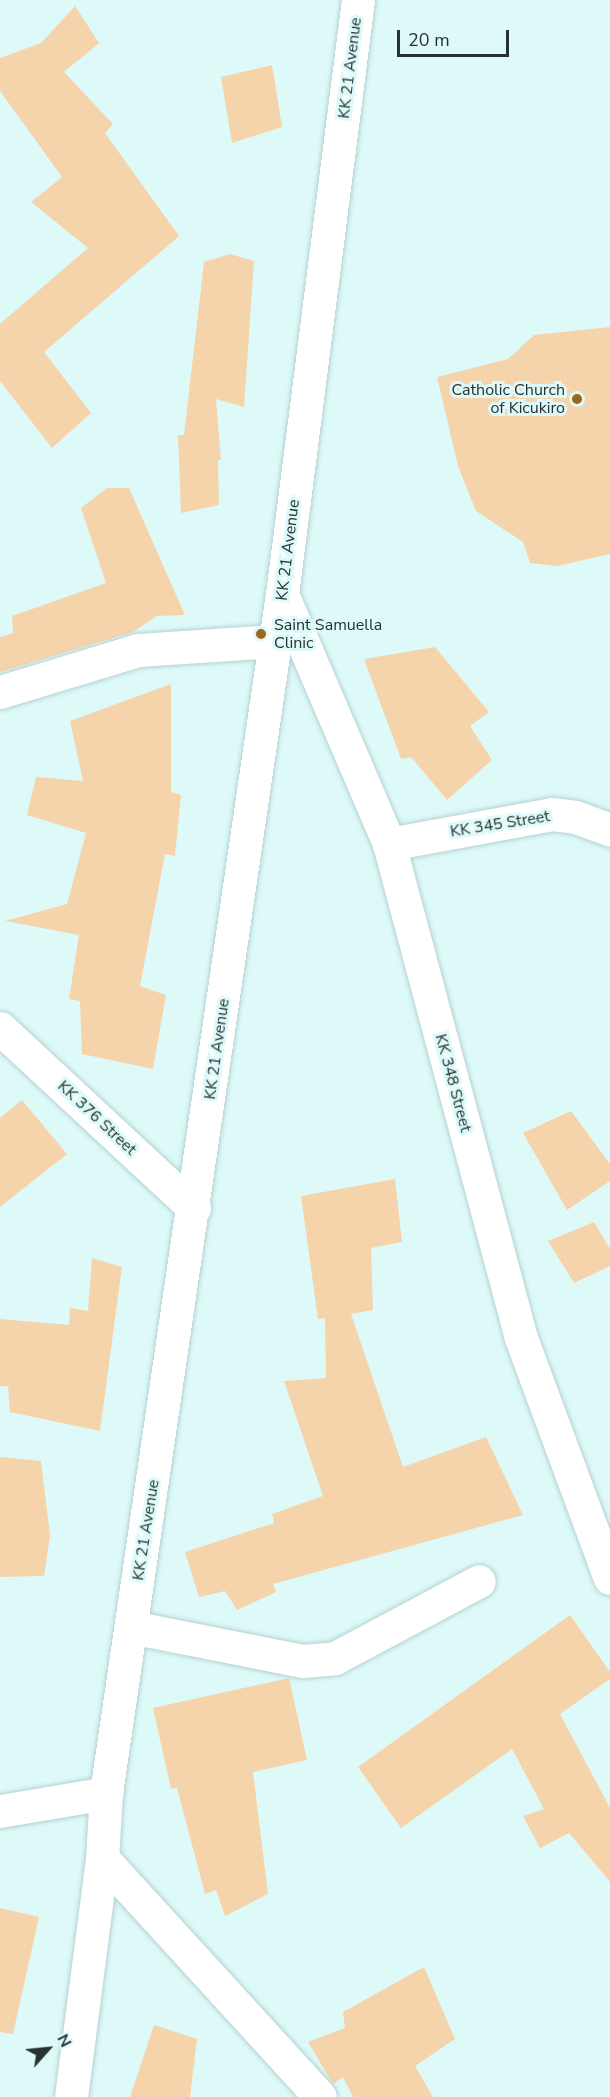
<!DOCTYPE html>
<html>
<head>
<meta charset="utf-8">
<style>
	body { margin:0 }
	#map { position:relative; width:610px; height:2097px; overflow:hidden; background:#ddfaf9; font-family:"Nunito Sans",sans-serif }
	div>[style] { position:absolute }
	.building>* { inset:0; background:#f6d4ab }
	.roads { filter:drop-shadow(0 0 2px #b6d1d1) drop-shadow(0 0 2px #b6d1d1) }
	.minor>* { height:33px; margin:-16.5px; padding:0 16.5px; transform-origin:16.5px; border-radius:16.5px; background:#fff }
	.major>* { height:33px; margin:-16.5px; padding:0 16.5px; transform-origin:16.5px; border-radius:16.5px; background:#fff }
	.dots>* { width:16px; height:16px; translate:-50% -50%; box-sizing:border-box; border:3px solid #ddfaf9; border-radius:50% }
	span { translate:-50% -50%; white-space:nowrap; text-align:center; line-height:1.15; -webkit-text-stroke:6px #ddfaf9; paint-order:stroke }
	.street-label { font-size:16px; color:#273131 }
	.poi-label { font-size:16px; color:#273131 }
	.right { translate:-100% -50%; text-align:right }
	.left { translate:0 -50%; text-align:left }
	.north { position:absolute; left:18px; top:2019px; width:60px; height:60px; -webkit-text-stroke:4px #ddfaf9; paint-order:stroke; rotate:63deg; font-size:16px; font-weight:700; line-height:24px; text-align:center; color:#273131 }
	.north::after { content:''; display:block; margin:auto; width:21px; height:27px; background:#273131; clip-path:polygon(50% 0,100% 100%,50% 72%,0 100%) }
	.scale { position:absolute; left:397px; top:30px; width:112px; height:27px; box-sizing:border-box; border:3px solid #273131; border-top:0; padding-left:8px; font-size:18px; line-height:21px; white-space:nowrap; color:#273131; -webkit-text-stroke:4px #ddfaf9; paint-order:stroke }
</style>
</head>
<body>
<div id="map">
	<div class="building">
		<div style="clip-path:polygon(75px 6px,99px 43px,64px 72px,113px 124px,105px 133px,179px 236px,44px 352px,91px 413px,52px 448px,0 381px,0 324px,88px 248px,31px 202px,62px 177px,0 91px,0 58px,41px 43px)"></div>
		<div style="clip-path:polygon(272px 65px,282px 127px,232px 143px,221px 77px)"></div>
		<div style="clip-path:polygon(230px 254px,254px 261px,244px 407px,216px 399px,221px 460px,218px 460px,219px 505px,181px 513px,178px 435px,184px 435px,204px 262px)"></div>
		<div style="clip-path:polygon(610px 327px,610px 554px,557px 566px,530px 563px,523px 542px,476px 511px,458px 466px,437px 377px,508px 359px,534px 335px)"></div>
		<div style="clip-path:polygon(107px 488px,129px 488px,185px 615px,157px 616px,133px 632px,0 672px,0 637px,13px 633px,12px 616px,106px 583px,81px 508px)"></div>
		<div style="clip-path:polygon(435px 647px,489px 712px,470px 726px,492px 760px,447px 800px,411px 757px,401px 759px,364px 659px)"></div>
		<div style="clip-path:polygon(171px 684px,171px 792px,181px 795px,175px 856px,165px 854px,140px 986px,166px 995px,153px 1069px,82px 1054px,80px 1001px,69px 999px,79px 935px,5px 921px,67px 904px,86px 833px,27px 815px,36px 777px,83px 781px,70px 721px)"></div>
		<div style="clip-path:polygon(22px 1100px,67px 1154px,0 1207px,0 1118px)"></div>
		<div style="clip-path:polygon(571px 1111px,610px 1164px,610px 1181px,567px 1210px,523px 1133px)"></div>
		<div style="clip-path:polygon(395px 1179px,402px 1242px,371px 1248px,373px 1310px,351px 1314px,403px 1467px,486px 1437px,523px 1515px,273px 1584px,276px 1592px,237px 1610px,225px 1591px,199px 1597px,185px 1552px,274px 1523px,272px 1514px,323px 1496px,284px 1381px,326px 1378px,325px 1318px,318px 1319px,301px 1196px)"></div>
		<div style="clip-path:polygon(594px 1222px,610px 1249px,610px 1266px,574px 1283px,548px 1241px)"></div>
		<div style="clip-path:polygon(92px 1258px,122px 1267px,100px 1431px,10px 1412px,8px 1386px,0 1386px,0 1319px,69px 1325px,70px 1308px,88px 1311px)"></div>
		<div style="clip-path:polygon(0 1457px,41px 1461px,50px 1536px,44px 1576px,0 1577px)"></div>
		<div style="clip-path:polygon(570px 1615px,610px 1672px,610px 1679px,560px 1714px,610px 1808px,610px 1882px,569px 1833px,540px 1848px,523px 1816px,544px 1809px,512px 1749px,401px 1828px,358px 1767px)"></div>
		<div style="clip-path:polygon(289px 1678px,307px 1760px,253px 1772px,268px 1894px,225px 1916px,216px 1890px,205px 1894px,177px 1788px,171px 1789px,153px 1708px)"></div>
		<div style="clip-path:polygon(0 1908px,39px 1917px,13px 2034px,0 2032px)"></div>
		<div style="clip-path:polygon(424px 1967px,455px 2039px,415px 2066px,433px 2097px,353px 2097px,343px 2077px,333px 2084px,308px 2042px,345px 2028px,343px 2012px)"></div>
		<div style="clip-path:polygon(154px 2025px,197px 2039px,190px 2097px,130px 2097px)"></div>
	</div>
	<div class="roads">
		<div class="minor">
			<div style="left:282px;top:594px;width:272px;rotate:66.8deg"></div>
			<div style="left:389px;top:844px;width:511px;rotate:75.04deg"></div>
			<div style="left:521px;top:1338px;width:256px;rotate:69.7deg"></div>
			<div style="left:0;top:692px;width:144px;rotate:-16.9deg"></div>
			<div style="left:138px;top:650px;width:137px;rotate:-3.8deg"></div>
			<div style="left:389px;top:844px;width:166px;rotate:-10.4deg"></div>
			<div style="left:552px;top:814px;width:23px;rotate:7deg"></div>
			<div style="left:575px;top:817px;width:37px;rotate:20deg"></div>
			<div style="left:0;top:1028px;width:265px;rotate:42.9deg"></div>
			<div style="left:131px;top:1627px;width:175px;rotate:11.2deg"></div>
			<div style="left:303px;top:1661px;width:32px;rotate:-5deg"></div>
			<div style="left:335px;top:1658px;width:163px;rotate:-28.1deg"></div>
			<div style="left:0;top:1811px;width:108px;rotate:-9.6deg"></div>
			<div style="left:102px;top:1858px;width:323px;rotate:47.6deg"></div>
		</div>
		<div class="major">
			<div style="left:71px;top:2097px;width:241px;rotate:-82.6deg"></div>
			<div style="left:102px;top:1858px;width:65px;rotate:-86.5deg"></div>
			<div style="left:106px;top:1793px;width:1212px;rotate:-81.65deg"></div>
			<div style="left:282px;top:594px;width:599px;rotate:-82.71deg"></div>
		</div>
	</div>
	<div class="dots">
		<div style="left:577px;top:399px;background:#9a671c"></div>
		<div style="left:261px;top:634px;background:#9a671c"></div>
	</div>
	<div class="street-label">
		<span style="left:350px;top:68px;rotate:-83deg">KK 21 Avenue</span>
		<span style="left:288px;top:550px;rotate:-83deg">KK 21 Avenue</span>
		<span style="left:500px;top:824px;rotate:-9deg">KK 345 Street</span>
		<span style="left:217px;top:1049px;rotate:-82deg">KK 21 Avenue</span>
		<span style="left:453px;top:1083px;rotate:75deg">KK 348 Street</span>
		<span style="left:97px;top:1118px;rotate:43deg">KK 376 Street</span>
		<span style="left:146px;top:1530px;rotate:-81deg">KK 21 Avenue</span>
	</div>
	<div class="poi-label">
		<span class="right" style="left:565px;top:399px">Catholic Church<br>of Kicukiro</span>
		<span class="left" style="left:274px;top:634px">Saint Samuella<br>Clinic</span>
	</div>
	<div class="north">N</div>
	<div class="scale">20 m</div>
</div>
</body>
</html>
